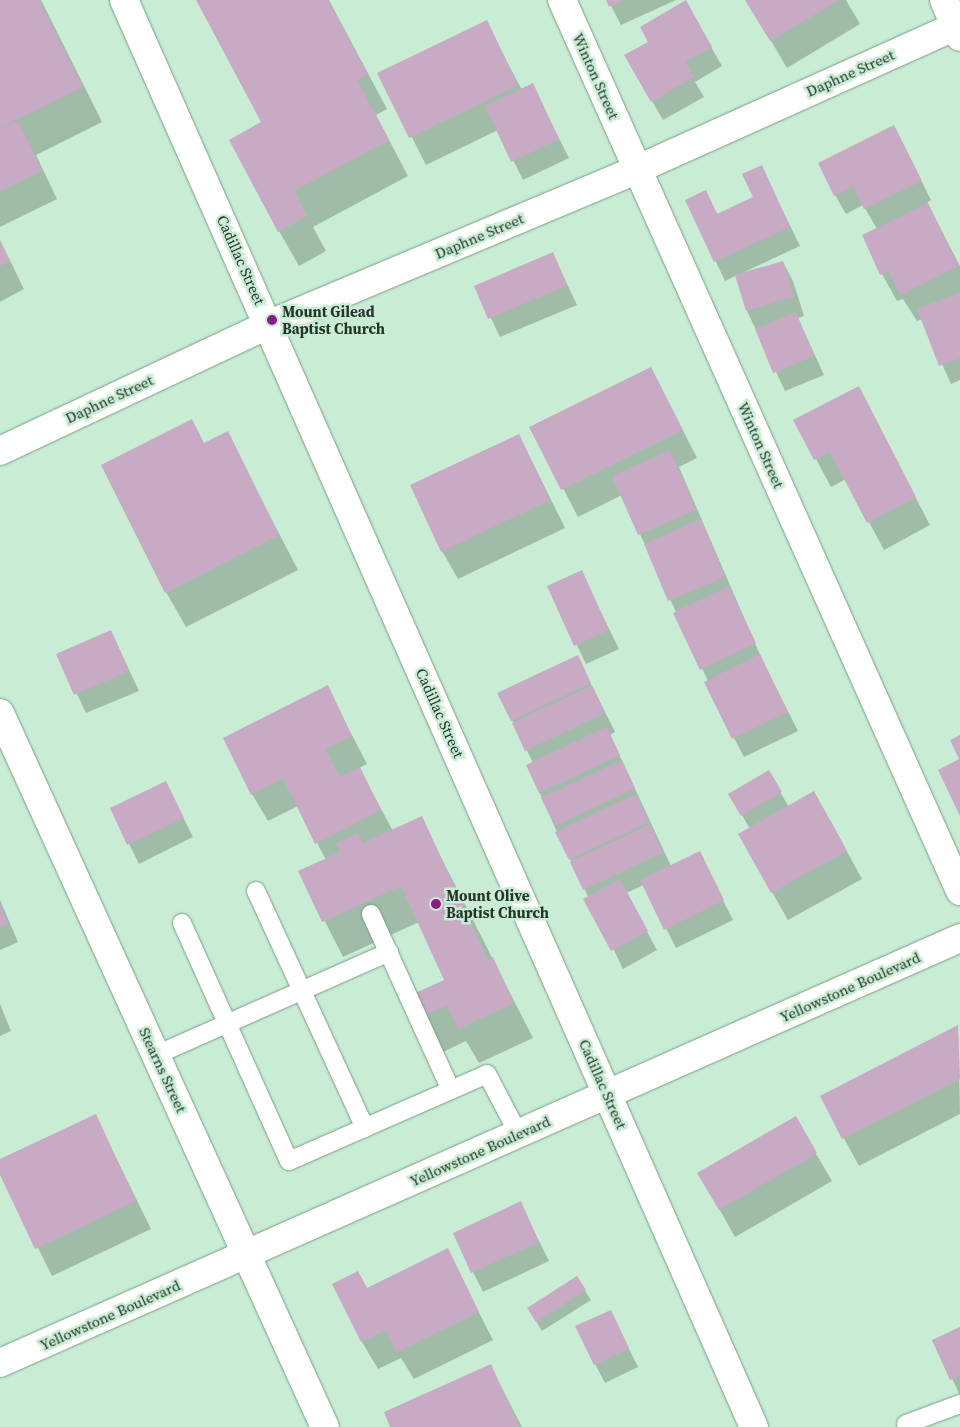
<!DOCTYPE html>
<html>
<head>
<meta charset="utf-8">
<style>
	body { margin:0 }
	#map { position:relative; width:960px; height:1427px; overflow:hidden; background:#c9ecd4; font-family:"Source Serif 4",serif }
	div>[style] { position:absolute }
	.shadow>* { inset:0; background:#0003 }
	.building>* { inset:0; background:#c9aac5 }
	.roads { filter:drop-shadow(0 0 1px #7b9c86) drop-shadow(0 0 1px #7b9c86) }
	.lane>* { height:18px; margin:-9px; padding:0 9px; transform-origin:9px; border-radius:9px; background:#fff }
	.street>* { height:28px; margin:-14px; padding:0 14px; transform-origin:14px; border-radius:14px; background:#fff }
	.secondary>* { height:28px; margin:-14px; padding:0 14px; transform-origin:14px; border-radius:14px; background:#fff }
	.dots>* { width:14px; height:14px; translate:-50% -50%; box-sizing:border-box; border:2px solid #c9ecd4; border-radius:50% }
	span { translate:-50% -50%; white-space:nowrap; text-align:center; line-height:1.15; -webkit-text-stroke:5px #c9ecd4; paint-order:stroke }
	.street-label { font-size:15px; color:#26342b }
	.poi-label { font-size:15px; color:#26342b; font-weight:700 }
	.left { translate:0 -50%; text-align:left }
</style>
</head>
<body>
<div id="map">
	<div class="shadow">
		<div style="clip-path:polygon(0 0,41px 0,102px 122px,36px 155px,57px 199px,0 227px)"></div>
		<div style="clip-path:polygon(198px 0,329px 0,387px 109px,376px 115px,408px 176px,313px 227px,326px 251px,299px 266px,279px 231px,263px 123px)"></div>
		<div style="clip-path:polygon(608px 0,676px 0,621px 25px)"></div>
		<div style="clip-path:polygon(747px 0,846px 0,860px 24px,787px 68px)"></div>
		<div style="clip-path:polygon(685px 2px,722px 66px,695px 82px,704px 97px,663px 120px,626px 56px,650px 42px)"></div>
		<div style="clip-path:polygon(486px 22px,522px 90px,532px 85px,569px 158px,523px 180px,498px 130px,426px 165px,379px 73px)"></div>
		<div style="clip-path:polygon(894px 127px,931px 200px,927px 203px,960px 266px,960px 380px,951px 384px,922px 319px,917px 321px,903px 299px,897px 301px,882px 274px,877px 229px,863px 205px,846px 214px,835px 195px)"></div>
		<div style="clip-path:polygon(761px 166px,800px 246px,744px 272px,783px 262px,793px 281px,804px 316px,798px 318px,824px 375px,785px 391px,747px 311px,737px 275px,725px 281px,687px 201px,705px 192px,718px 215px,755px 198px)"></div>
		<div style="clip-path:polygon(0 240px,24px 289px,0 302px)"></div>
		<div style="clip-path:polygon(553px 254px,577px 305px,500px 337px,476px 287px)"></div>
		<div style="clip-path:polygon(651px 368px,697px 458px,679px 467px,764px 664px,798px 731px,744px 757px,705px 683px,708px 681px,622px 495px,578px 517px,531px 427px)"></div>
		<div style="clip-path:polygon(858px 388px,930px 525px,884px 550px,846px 479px,831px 487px,795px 420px)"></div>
		<div style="clip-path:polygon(227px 433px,298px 570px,186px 627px,166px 592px,205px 444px)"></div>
		<div style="clip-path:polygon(519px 435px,565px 528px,458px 579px,442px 551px)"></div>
		<div style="clip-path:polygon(581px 572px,619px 649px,586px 664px,549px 587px)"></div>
		<div style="clip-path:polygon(111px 631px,139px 691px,86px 713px,58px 654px)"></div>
		<div style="clip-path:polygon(577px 656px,615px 732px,610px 735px,671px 866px,699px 853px,733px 920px,676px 948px,644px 885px,626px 893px,657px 950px,623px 969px,557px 832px,528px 766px,533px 763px,499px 693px)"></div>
		<div style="clip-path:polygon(327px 687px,367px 764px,359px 768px,393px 831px,421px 818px,533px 1038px,479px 1063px,466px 1041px,441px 1053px,421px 1018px,445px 980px,419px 922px,343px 957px,300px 872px,326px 860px,298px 806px,268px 821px,252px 794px)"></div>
		<div style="clip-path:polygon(768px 772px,789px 807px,830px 820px,862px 879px,788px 920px,772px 892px,750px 829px,730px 794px)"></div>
		<div style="clip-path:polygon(166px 783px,193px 837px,139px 864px,112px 809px)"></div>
		<div style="clip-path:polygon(0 900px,18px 942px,0 950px)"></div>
		<div style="clip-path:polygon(0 1004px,11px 1031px,0 1036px)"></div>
		<div style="clip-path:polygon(958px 1026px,960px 1114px,859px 1166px,821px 1096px)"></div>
		<div style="clip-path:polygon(95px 1115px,151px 1229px,52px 1276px,0 1172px,0 1160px)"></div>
		<div style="clip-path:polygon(795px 1118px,832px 1181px,735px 1237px,699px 1173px)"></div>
		<div style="clip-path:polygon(520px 1203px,549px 1261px,483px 1292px,454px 1234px)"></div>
		<div style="clip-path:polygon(447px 1250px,493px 1340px,414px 1379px,401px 1358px,378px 1369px,362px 1342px,367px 1289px)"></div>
		<div style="clip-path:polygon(577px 1278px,591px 1300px,542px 1331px,528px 1308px)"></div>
		<div style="clip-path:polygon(610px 1311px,638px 1367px,605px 1383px,595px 1364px)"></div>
		<div style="clip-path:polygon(960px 1328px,960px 1395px,933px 1340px)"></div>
		<div style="clip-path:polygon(490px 1365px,522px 1427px,392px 1427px)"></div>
	</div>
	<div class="building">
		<div style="clip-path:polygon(0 0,39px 0,83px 87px,0 128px)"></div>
		<div style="clip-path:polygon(196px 0,328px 0,368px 74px,357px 80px,389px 140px,294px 191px,307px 216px,278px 232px,229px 140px,261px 122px)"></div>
		<div style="clip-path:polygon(606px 0,625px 0,609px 7px)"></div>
		<div style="clip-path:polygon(686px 0,712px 47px,685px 62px,694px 77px,651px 102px,624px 55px,648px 42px,640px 27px)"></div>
		<div style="clip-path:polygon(745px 0,839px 0,770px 41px)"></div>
		<div style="clip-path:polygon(487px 20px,518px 85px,409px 138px,377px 73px)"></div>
		<div style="clip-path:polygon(533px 83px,559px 139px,511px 162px,485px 106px)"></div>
		<div style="clip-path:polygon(18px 121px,42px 171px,0 191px,0 129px)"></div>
		<div style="clip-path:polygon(894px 125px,922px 181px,864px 209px,853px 186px,834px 196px,818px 163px)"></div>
		<div style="clip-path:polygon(762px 165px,790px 227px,714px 262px,685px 200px,706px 190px,717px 214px,753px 197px,742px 174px)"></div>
		<div style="clip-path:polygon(928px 203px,959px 266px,900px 295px,889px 271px,880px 275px,862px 235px)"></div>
		<div style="clip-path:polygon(0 242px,10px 261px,0 266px)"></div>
		<div style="clip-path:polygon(553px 252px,567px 285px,488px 319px,474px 286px)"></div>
		<div style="clip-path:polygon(783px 261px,794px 297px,746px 311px,735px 275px)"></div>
		<div style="clip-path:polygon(960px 293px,960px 358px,939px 366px,917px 309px)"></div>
		<div style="clip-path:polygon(796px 312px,814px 356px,773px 373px,755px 329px)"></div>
		<div style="clip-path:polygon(651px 367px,683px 430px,561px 490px,529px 427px)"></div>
		<div style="clip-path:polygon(859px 386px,916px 497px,867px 523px,830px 452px,814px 460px,793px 420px)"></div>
		<div style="clip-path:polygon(192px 419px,204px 443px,228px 431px,279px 535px,165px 593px,101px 465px)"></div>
		<div style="clip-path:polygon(519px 434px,550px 500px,441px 552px,410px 485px)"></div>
		<div style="clip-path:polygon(670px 450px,696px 510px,638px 535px,612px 476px)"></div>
		<div style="clip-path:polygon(701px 519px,725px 577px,668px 601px,644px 544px)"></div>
		<div style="clip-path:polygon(582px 570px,609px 630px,574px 646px,547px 586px)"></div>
		<div style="clip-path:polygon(729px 586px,756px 643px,700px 670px,673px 613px)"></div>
		<div style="clip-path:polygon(111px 630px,129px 671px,74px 695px,56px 654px)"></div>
		<div style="clip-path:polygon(760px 654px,788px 712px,732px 739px,704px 682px)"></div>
		<div style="clip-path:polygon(578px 655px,591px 683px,511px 721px,497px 693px)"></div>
		<div style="clip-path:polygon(328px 685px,352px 736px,325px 749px,340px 777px,360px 767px,381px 810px,315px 844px,283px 778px,251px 795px,223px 738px)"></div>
		<div style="clip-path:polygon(592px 685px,605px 713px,525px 751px,512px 723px)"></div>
		<div style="clip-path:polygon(607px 727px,620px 755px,539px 793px,526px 765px)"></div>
		<div style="clip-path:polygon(960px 735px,960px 816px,938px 770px,959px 759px,950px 740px)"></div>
		<div style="clip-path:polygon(622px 760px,635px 788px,555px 826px,541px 798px)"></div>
		<div style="clip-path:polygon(769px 770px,782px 792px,741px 816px,728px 794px)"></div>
		<div style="clip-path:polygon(166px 781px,184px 818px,127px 845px,110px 808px)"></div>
		<div style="clip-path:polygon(814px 791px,847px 851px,771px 893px,738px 834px)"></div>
		<div style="clip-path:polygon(636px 794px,649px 822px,569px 860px,555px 832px)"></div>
		<div style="clip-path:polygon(422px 816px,488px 960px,493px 957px,514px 1003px,458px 1029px,447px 1005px,420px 1018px,409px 996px,444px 980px,401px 886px,322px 922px,298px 871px,340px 852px,336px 843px,358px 833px,363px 843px)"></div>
		<div style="clip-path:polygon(650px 824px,663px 852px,583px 890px,570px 862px)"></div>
		<div style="clip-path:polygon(700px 851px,724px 900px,664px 930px,640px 880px)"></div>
		<div style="clip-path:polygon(620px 879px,648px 931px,611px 951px,583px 899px)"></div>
		<div style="clip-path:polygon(0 904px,8px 923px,0 927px)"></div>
		<div style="clip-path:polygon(958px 1025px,960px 1079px,842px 1139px,820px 1096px)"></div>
		<div style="clip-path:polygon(96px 1114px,136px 1201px,35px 1249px,0 1175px,0 1159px)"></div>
		<div style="clip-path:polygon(796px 1116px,817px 1153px,719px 1210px,697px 1173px)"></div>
		<div style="clip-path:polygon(521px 1201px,539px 1242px,471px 1273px,453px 1233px)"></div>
		<div style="clip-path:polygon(448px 1248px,479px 1312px,397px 1352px,386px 1330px,361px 1342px,332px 1284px,358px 1271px,367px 1288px)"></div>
		<div style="clip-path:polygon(577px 1276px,586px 1290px,536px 1322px,527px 1308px)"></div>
		<div style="clip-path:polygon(611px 1310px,629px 1348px,594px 1365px,575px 1326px)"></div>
		<div style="clip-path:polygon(960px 1327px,960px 1376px,950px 1380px,932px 1340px)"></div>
		<div style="clip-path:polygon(491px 1364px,519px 1427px,390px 1427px,384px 1412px)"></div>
	</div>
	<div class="roads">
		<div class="lane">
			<div style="left:256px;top:891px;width:261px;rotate:65.3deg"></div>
			<div style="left:371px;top:914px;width:193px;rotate:65.6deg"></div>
			<div style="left:182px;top:923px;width:261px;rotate:65.8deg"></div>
			<div style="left:289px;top:1161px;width:216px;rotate:-23.7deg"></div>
			<div style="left:487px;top:1074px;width:67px;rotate:62.3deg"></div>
			<div style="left:156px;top:1055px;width:255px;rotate:-23.8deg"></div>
			<div style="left:906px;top:1424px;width:58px;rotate:-20.3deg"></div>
		</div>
		<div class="street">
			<div style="left:124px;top:0;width:1560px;rotate:66.18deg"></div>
			<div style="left:562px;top:0;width:976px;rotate:65.93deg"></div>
			<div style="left:0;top:451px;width:298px;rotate:-25.2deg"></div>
			<div style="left:270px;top:324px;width:399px;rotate:-22.8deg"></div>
			<div style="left:638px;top:169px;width:353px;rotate:-24.2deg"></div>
			<div style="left:0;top:713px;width:784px;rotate:65.53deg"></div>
		</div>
		<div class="secondary">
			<div style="left:944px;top:0;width:40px;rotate:66.6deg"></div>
			<div style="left:0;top:1363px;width:1050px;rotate:-23.88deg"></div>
		</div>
	</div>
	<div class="dots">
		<div style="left:272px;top:320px;background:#891d82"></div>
		<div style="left:436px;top:904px;background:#891d82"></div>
	</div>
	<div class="street-label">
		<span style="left:850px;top:73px;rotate:-24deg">Daphne Street</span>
		<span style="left:596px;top:76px;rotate:66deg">Winton Street</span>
		<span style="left:479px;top:236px;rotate:-23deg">Daphne Street</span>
		<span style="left:241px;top:260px;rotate:66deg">Cadillac Street</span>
		<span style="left:109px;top:399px;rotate:-25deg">Daphne Street</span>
		<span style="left:761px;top:445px;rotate:66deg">Winton Street</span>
		<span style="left:440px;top:713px;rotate:66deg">Cadillac Street</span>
		<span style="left:850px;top:987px;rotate:-24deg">Yellowstone Boulevard</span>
		<span style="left:163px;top:1070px;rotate:65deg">Stearns Street</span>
		<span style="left:603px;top:1084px;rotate:66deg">Cadillac Street</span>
		<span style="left:480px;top:1151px;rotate:-24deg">Yellowstone Boulevard</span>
		<span style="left:110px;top:1315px;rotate:-24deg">Yellowstone Boulevard</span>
	</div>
	<div class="poi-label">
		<span class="left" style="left:282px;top:320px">Mount Gilead<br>Baptist Church</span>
		<span class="left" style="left:446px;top:904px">Mount Olive<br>Baptist Church</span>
	</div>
</div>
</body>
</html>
